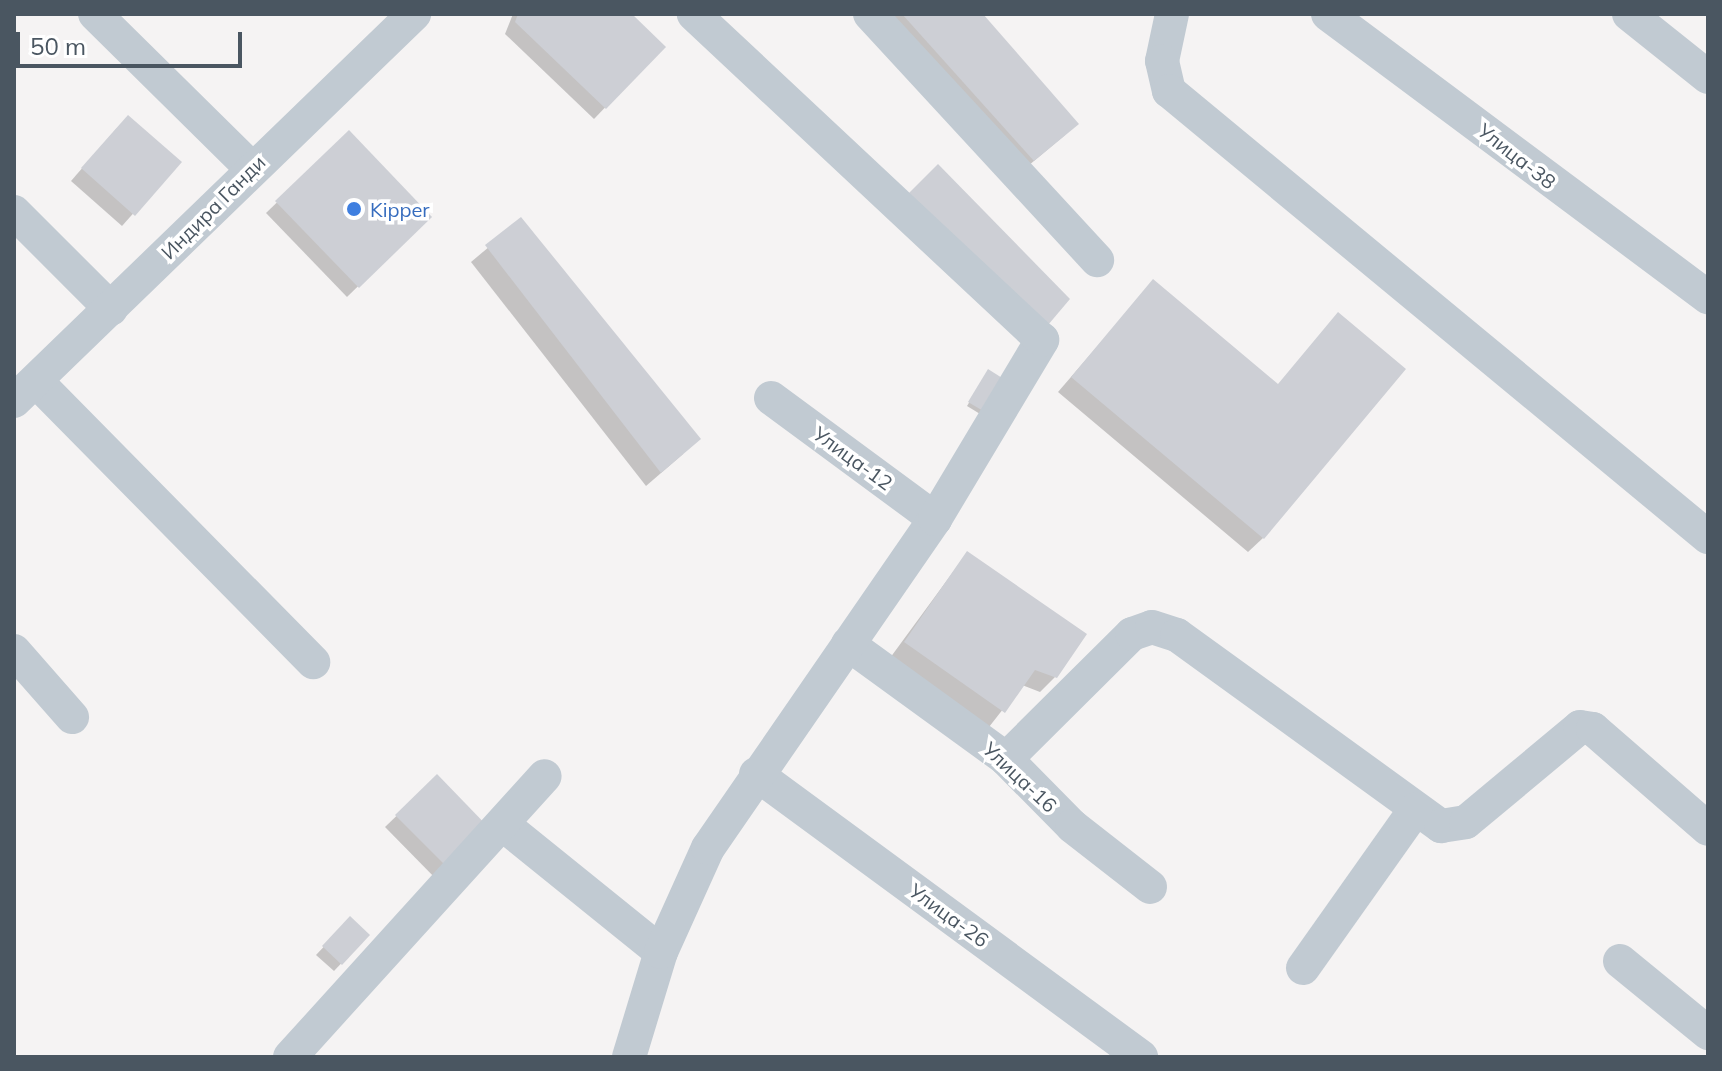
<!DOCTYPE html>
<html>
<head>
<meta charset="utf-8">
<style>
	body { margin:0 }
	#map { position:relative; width:1722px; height:1071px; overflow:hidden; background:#f5f3f3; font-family:Mulish,sans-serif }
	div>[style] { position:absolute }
	.shadow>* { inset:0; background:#0003 }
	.building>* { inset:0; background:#cdcfd5 }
	.minor>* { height:34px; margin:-17px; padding:0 17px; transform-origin:17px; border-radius:17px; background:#c1cad2 }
	.dots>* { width:22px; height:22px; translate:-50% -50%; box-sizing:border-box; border:4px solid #fff; border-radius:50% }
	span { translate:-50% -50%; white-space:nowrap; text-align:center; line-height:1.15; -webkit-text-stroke:7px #fff; paint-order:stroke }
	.street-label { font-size:20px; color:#4a5661 }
	.shop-label { font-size:20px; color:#366cbe }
	.left { translate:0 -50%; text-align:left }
	.frame { position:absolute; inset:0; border:16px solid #4a5661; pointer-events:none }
	.scale { position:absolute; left:16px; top:32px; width:226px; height:36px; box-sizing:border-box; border:4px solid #4a5661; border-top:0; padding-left:10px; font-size:24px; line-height:28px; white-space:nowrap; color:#4a5661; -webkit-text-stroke:6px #fff; paint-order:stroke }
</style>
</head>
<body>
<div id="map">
	<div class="shadow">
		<div style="clip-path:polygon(513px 14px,629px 14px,663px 47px,594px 119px,505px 34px)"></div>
		<div style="clip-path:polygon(896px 14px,980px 14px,1065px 135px,1022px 171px,888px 22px)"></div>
		<div style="clip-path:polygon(117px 128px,179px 162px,122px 226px,71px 181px)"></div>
		<div style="clip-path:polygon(349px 133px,429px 217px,347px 297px,266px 213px)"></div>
		<div style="clip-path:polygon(521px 220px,683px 454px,646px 486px,471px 262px)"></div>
		<div style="clip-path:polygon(1153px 282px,1277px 386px,1263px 538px,1248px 552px,1058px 392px)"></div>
		<div style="clip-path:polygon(986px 375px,985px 417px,967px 406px)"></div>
		<div style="clip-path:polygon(967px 553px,1055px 677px,1040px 692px,1022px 685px,989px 727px,890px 658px)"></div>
		<div style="clip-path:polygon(437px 777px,492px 833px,440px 883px,385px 827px)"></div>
		<div style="clip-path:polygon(350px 919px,368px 935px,334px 971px,316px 955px)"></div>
	</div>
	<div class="building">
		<div style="clip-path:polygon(518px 14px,632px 14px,666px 47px,606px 109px,515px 22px)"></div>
		<div style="clip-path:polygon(902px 14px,983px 14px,1079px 124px,1034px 161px)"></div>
		<div style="clip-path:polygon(128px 115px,182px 162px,135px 216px,81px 168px)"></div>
		<div style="clip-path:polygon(349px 130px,432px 217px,359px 288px,275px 201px)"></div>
		<div style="clip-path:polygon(938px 164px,1070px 299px,1048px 325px,906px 196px)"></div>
		<div style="clip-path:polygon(521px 217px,701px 439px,661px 473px,485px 245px)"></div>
		<div style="clip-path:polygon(1153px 279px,1278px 384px,1338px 312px,1406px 369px,1264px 539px,1071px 377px)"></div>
		<div style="clip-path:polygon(988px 369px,1010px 383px,990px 415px,968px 402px)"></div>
		<div style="clip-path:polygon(967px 551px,1087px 634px,1057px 678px,1035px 670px,1005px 713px,904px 642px)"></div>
		<div style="clip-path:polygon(437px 774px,494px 833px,453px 873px,395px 815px)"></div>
		<div style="clip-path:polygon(350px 916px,370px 935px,342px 965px,322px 946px)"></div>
	</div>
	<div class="minor">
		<div style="left:95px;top:14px;width:219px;rotate:44.6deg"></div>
		<div style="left:870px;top:14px;width:335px;rotate:47.3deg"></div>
		<div style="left:1172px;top:14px;width:48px;rotate:102deg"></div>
		<div style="left:1162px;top:61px;width:31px;rotate:77deg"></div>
		<div style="left:1169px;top:91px;width:700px;rotate:39.61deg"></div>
		<div style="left:1328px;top:14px;width:474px;rotate:36.7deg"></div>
		<div style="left:1629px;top:14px;width:101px;rotate:38.6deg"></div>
		<div style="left:14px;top:212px;width:137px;rotate:45deg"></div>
		<div style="left:36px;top:381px;width:395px;rotate:45.4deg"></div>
		<div style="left:771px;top:398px;width:204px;rotate:36.4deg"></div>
		<div style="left:14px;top:401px;width:557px;rotate:-44.05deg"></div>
		<div style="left:848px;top:644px;width:195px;rotate:36deg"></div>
		<div style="left:1006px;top:759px;width:94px;rotate:45.4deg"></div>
		<div style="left:1072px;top:826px;width:99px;rotate:38deg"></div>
		<div style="left:14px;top:651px;width:88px;rotate:48.7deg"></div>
		<div style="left:1006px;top:759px;width:177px;rotate:-44.8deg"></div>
		<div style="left:1132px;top:634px;width:21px;rotate:-19deg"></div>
		<div style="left:1152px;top:627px;width:26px;rotate:18deg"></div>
		<div style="left:1177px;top:635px;width:326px;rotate:35.9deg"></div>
		<div style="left:1441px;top:826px;width:25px;rotate:-9deg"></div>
		<div style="left:1466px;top:822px;width:148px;rotate:-39.8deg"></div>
		<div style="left:1580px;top:727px;width:13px;rotate:9deg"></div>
		<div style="left:1593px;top:729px;width:152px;rotate:41deg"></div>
		<div style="left:756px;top:774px;width:478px;rotate:36.3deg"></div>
		<div style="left:506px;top:827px;width:199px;rotate:38.9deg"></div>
		<div style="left:1620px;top:961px;width:114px;rotate:39.3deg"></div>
		<div style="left:1303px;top:968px;width:194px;rotate:-54.7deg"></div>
		<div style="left:290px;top:1057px;width:379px;rotate:-47.8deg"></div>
		<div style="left:629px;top:1057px;width:110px;rotate:-73.1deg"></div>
		<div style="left:661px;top:952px;width:114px;rotate:-65.7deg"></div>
		<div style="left:708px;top:848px;width:400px;rotate:-55.4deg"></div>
		<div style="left:935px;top:519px;width:209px;rotate:-59.1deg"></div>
		<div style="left:1042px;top:340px;width:477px;rotate:-136.9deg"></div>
	</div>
	<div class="dots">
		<div style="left:354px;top:209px;background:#3f7fe0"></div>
	</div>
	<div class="street-label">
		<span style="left:1517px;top:156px;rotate:38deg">Улица-38</span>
		<span style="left:213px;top:207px;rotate:-45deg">Индира Ганди</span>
		<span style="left:853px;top:458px;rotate:36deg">Улица-12</span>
		<span style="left:1020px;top:777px;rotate:43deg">Улица-16</span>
		<span style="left:949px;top:915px;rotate:36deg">Улица-26</span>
	</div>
	<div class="shop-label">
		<span class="left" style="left:370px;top:209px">Kipper</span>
	</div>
	<div class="frame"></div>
	<div class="scale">50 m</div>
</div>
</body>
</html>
